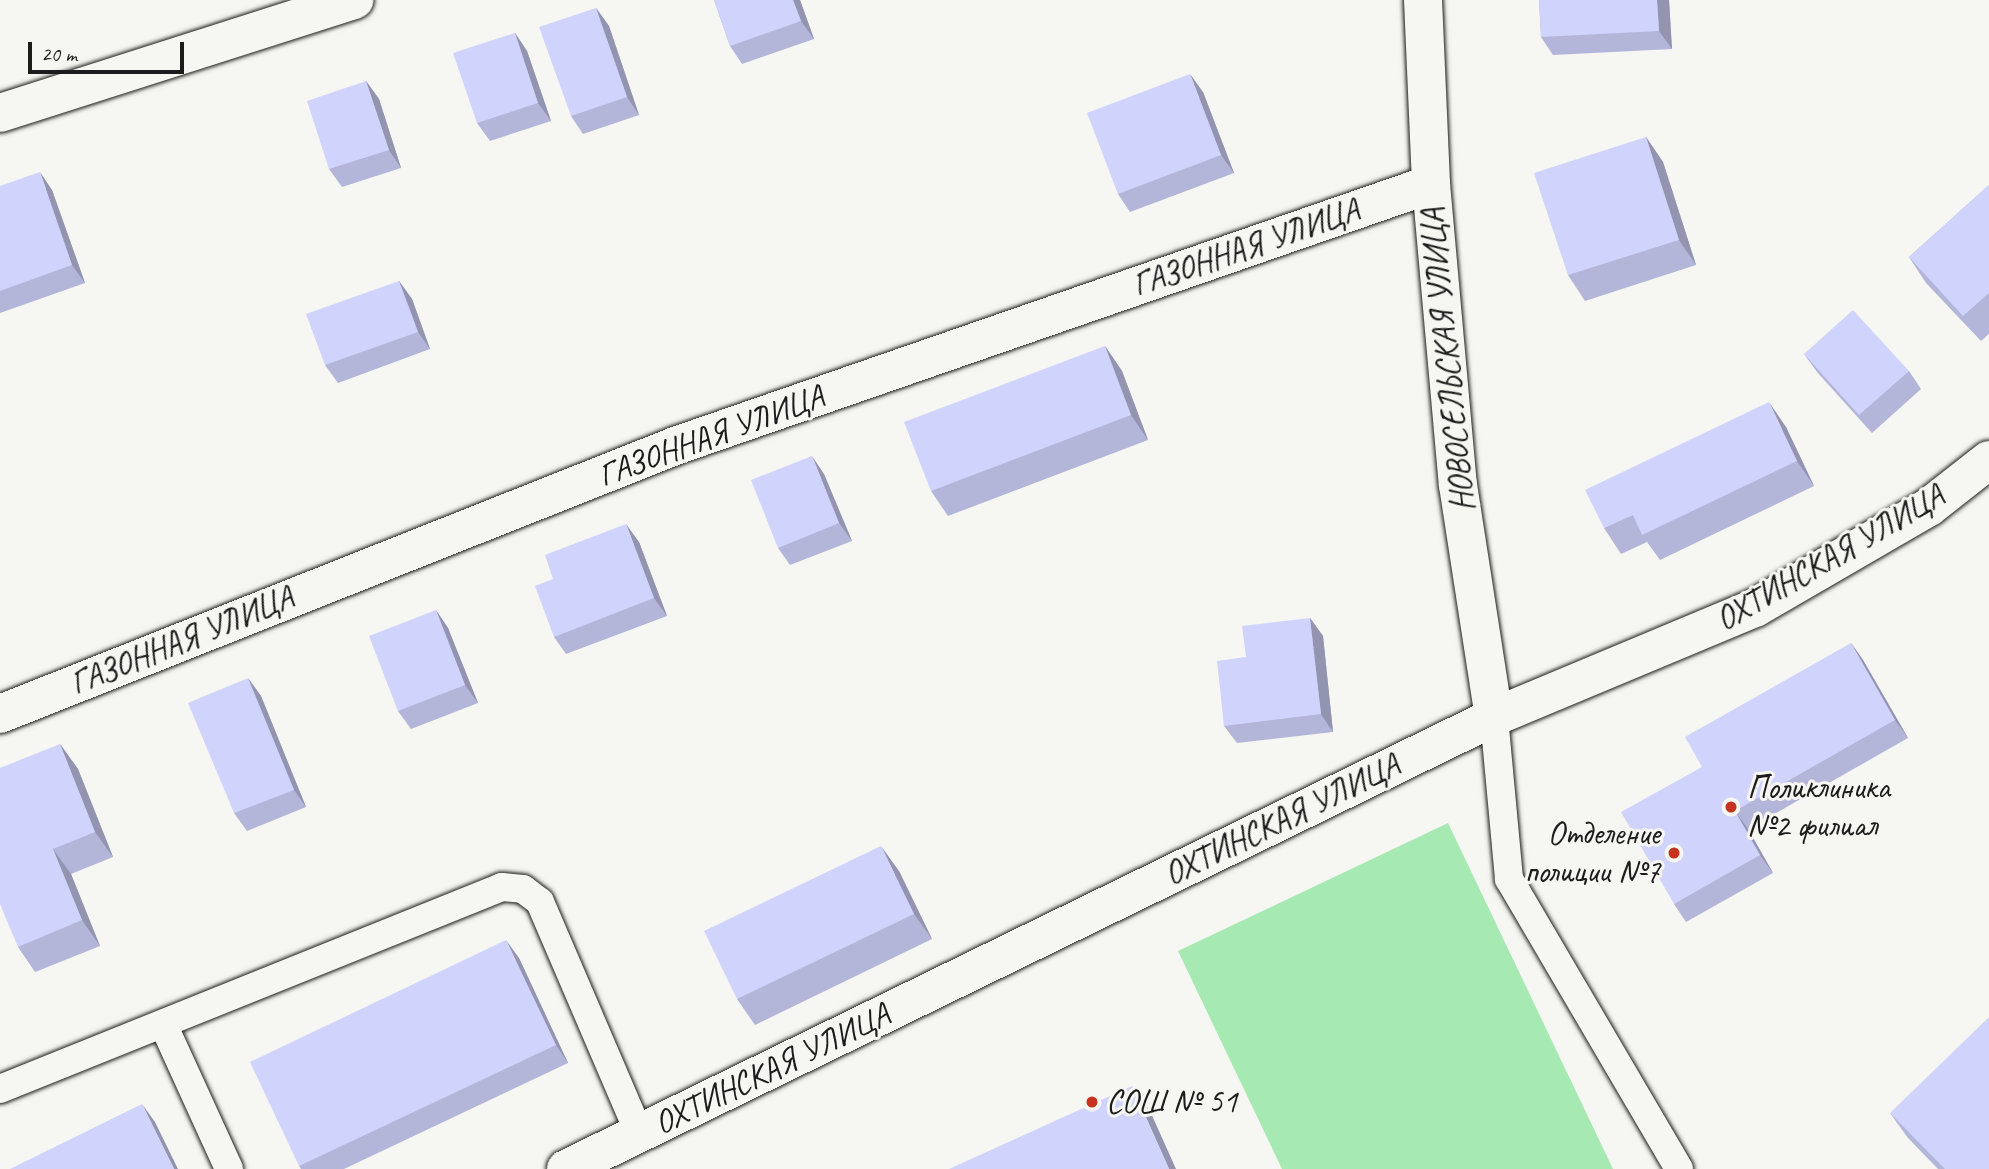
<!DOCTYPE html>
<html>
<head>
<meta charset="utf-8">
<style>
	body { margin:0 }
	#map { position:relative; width:1989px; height:1169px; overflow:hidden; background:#f6f6f2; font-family:Caveat,sans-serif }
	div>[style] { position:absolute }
	.green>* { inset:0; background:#a7e9b3 }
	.roads { filter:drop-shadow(0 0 2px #1c1c1c) drop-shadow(0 0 2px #1c1c1c) }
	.service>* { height:28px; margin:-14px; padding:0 14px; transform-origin:14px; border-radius:14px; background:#f6f6f2 }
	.minor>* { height:38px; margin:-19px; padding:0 19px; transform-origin:19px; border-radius:19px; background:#f6f6f2 }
	.tertiary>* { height:38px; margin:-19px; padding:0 19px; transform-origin:19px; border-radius:19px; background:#f6f6f2 }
	.wall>* { inset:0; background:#b3b5d9 }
	.shaded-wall>* { inset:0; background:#9294b0 }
	.building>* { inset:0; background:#d0d3fc }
	.dots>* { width:19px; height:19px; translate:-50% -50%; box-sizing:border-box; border:4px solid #f6f6f2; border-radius:50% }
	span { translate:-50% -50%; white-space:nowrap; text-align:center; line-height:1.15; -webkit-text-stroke:6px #f6f6f2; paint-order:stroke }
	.street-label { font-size:33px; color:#1c1c1c }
	.poi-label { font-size:33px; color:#1c1c1c }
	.left { translate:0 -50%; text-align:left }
	.right { translate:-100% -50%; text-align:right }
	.scale { position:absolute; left:28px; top:42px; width:156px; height:32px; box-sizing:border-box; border:4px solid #1c1c1c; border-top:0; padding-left:9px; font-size:21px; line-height:24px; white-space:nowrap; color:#1c1c1c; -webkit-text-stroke:5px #f6f6f2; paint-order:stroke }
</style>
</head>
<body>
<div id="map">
	<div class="green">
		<div style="clip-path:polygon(1448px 823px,1613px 1169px,1282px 1169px,1178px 951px)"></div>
	</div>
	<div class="roads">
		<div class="service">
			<div style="left:1494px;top:717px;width:163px;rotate:84.7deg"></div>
			<div style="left:1509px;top:879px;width:336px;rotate:59.6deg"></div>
			<div style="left:163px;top:1024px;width:159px;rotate:65.5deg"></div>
			<div style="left:0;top:1089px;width:541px;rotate:-21.92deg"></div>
			<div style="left:502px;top:887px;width:21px;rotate:5deg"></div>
			<div style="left:523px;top:889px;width:21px;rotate:37deg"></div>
			<div style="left:540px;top:902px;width:251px;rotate:66.8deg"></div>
		</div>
		<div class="minor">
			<div style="left:0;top:113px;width:372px;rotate:-17.7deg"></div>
			<div style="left:0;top:714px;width:726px;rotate:-21.65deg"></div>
			<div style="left:675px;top:446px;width:800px;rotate:-19.11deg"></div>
			<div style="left:566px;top:1169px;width:1032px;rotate:-25.97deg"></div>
			<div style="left:1494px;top:717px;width:283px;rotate:-22.7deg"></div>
			<div style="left:1755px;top:608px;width:201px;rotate:-30.1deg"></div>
			<div style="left:1929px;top:507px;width:76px;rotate:-38.1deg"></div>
		</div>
		<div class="tertiary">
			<div style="left:1423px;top:0;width:184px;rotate:87.5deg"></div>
			<div style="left:1431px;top:184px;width:302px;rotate:84.9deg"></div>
			<div style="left:1458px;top:485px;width:235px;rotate:81.2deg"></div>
		</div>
	</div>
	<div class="wall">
		<div style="clip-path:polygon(714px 0,800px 0,814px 39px,742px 64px,730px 46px)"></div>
		<div style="clip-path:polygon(1539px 0,1669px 0,1672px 49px,1553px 55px,1541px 37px)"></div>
		<div style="clip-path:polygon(596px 8px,609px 26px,639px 115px,583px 134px,571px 116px)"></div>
		<div style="clip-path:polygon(515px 33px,527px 51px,551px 121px,490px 141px,477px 123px)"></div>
		<div style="clip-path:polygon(366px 81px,379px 99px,401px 168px,342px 187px,329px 169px)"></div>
		<div style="clip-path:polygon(1203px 92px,1234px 173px,1130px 212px,1118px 194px)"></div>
		<div style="clip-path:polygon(1646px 137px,1663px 162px,1696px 265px,1585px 301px,1568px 275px)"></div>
		<div style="clip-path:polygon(1989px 185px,1989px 334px,1981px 341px,1926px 283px,1909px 257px)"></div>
		<div style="clip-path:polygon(0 186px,52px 190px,85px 283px,0 313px)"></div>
		<div style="clip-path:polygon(399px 281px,412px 299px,430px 349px,338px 383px,325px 365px)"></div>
		<div style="clip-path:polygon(1105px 346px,1122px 371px,1148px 440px,948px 516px,931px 491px)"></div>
		<div style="clip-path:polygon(1804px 354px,1909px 371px,1921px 389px,1872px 433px,1817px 372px)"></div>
		<div style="clip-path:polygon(1786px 427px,1814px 486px,1660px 560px,1647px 542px,1621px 554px,1604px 528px)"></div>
		<div style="clip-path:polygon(824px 474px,852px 541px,790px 565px,778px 548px)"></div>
		<div style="clip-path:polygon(639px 542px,667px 616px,566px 654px,554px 637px,553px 579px)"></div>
		<div style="clip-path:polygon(436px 610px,448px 628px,478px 703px,411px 729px,398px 711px)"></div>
		<div style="clip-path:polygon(1310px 618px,1323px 636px,1333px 732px,1237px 743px,1224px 726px,1246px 657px)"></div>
		<div style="clip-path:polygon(1851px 643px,1863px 660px,1908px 738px,1748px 829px,1773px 873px,1686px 922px,1674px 904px,1702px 767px)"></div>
		<div style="clip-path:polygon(248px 678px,261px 696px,306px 807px,247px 831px,234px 813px)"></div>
		<div style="clip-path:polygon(60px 744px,78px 769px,113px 857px,71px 874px,100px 946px,35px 972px,18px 947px)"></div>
		<div style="clip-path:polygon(899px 871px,932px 939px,755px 1025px,737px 999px)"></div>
		<div style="clip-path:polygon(519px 958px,568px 1063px,344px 1169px,301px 1169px,299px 1166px)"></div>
		<div style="clip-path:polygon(1890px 1113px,1989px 1169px,1938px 1169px,1908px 1138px)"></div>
	</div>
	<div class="shaded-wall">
		<div style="clip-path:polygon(793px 0,800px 0,814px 39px,801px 21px)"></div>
		<div style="clip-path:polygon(1657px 0,1669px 0,1672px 49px,1659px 31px)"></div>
		<div style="clip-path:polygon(596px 8px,609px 26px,639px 115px,627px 97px)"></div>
		<div style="clip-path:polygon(515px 33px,527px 51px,551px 121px,538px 103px)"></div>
		<div style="clip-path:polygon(1190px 74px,1203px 92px,1234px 173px,1221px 155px)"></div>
		<div style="clip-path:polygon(366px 81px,379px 99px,401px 168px,389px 150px)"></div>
		<div style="clip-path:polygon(1646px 137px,1663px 162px,1696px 265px,1679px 240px)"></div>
		<div style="clip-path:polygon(40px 172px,52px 190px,85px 283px,72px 265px)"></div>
		<div style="clip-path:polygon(399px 281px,412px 299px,430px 349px,418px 332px)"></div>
		<div style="clip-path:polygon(1105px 346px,1122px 371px,1148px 440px,1131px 415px)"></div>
		<div style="clip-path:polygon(1769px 402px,1786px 427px,1814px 486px,1797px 461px)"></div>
		<div style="clip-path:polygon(812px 456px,824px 474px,852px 541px,839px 523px)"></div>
		<div style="clip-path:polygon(626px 524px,639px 542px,667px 616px,654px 598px)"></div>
		<div style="clip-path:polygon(436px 610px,448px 628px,478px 703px,465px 685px)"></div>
		<div style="clip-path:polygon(1310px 618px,1323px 636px,1333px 732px,1321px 714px)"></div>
		<div style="clip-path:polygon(1851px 643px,1863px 660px,1908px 738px,1895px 720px)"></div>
		<div style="clip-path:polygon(248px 678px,261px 696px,306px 807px,294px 790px)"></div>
		<div style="clip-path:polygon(60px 744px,78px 769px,113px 857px,95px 832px)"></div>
		<div style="clip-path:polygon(1735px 811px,1748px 829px,1773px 873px,1760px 855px)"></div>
		<div style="clip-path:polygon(881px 846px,899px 871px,932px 939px,914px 914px)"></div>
		<div style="clip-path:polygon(53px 849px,71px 874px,100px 946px,82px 920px)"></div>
		<div style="clip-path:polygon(506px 940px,519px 958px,568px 1063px,556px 1045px)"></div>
		<div style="clip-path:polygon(1132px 1086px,1150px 1111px,1176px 1169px,1169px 1169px)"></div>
		<div style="clip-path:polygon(142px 1104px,155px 1122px,178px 1169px,174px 1169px)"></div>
	</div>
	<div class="building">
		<div style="clip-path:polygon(714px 0,793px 0,801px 21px,730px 46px)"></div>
		<div style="clip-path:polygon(1539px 0,1657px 0,1659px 31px,1541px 37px)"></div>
		<div style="clip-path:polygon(596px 8px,627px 97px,571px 116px,539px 27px)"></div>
		<div style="clip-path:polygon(515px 33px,538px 103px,477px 123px,453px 53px)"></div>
		<div style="clip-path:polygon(1190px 74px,1221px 155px,1118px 194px,1087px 113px)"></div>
		<div style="clip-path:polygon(366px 81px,389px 150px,329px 169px,307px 101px)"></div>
		<div style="clip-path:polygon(1646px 137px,1679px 240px,1568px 275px,1534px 173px)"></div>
		<div style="clip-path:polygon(40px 172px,72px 265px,0 291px,0 186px)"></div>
		<div style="clip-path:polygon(1989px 185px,1989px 293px,1963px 316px,1909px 257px)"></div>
		<div style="clip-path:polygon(399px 281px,418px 332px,325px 365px,306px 314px)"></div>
		<div style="clip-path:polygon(1853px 310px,1909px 371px,1859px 415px,1804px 354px)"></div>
		<div style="clip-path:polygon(1105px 346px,1131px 415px,931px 491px,904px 422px)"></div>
		<div style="clip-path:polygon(1769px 402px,1797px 461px,1642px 535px,1633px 515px,1604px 528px,1585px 490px)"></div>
		<div style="clip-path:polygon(812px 456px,839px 523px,778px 548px,751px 480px)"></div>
		<div style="clip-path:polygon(626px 524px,654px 598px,554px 637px,535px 586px,553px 579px,545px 555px)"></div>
		<div style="clip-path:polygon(436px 610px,465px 685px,398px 711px,369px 636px)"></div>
		<div style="clip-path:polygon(1310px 618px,1321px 714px,1224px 726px,1217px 661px,1246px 657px,1242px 626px)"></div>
		<div style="clip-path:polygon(1851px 643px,1895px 720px,1735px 811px,1760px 855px,1674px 904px,1621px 812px,1702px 767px,1685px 737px)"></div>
		<div style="clip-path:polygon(248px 678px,294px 790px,234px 813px,188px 703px)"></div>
		<div style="clip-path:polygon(60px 744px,95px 832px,53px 849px,82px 920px,18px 947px,0 904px,0 768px)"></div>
		<div style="clip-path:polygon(881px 846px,914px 914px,737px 999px,704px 931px)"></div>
		<div style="clip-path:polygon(506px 940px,556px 1045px,299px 1166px,250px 1062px)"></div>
		<div style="clip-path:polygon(1989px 1017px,1989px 1169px,1945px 1169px,1890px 1113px)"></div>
		<div style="clip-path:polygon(1132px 1086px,1169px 1169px,949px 1169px)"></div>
		<div style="clip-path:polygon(142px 1104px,174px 1169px,10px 1169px)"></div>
	</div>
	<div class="dots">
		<div style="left:1731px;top:807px;background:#c8321e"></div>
		<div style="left:1674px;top:853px;background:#c8321e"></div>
		<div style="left:1092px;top:1102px;background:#c8321e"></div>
	</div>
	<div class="street-label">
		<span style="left:1246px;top:248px;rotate:-19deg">ГАЗОННАЯ УЛИЦА</span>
		<span style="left:1448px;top:360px;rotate:-96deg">НОВОСЕЛЬСКАЯ УЛИЦА</span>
		<span style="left:711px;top:436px;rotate:-20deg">ГАЗОННАЯ УЛИЦА</span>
		<span style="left:1830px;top:558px;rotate:-30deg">ОХТИНСКАЯ УЛИЦА</span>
		<span style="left:182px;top:641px;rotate:-22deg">ГАЗОННАЯ УЛИЦА</span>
		<span style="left:1282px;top:820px;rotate:-26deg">ОХТИНСКАЯ УЛИЦА</span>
		<span style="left:772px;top:1069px;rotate:-26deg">ОХТИНСКАЯ УЛИЦА</span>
	</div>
	<div class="poi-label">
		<span class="left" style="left:1747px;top:807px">Поликлиника<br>№2 филиал</span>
		<span class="right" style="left:1660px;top:853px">Отделение<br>полиции №7</span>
		<span class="left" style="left:1106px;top:1102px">СОШ № 51</span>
	</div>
	<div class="scale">20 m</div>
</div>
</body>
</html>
